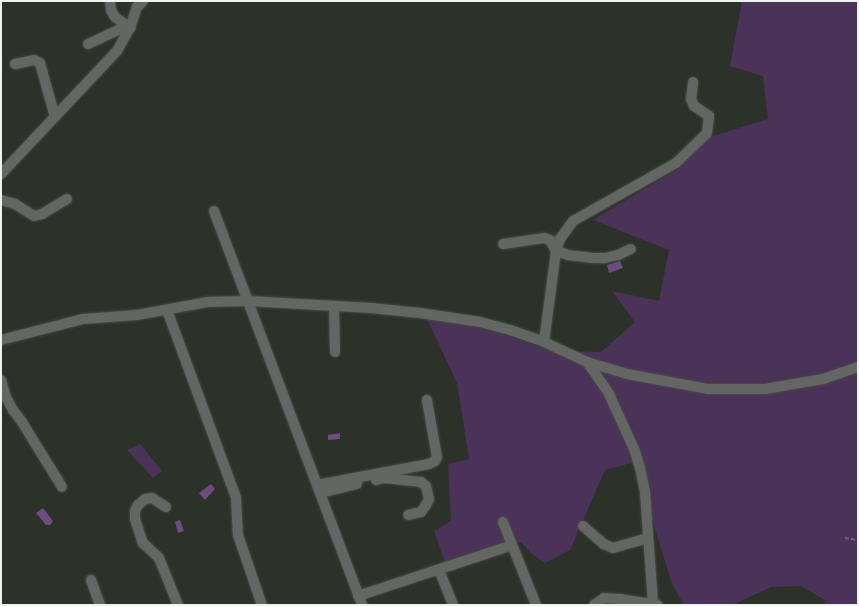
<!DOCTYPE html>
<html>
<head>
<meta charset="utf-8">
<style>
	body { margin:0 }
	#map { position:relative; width:859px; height:606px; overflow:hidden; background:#2c322a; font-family:Mulish,sans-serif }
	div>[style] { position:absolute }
	.green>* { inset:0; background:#4b3259 }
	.water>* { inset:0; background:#6d4c80 }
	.path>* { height:1.5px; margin-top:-0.75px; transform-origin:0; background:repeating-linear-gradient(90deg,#676c65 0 4px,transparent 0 6px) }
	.roads { filter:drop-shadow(0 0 1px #474d45) drop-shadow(0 0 1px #474d45) }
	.minor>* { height:10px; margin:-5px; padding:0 5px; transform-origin:5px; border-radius:5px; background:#636662 }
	span { translate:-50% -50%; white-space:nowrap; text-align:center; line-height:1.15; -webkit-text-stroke:3px #161915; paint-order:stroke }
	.frame { position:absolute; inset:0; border:2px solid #eff3ee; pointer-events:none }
</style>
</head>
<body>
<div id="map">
	<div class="green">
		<div style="clip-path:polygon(742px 1px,858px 1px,858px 605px,826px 605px,825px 600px,801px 586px,771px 587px,732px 605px,684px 605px,672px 584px,652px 519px,647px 479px,631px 463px,605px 470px,570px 550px,545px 563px,532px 554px,521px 542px,496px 546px,445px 562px,434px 531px,451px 521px,448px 464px,469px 459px,457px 383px,427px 319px,483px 328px,552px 351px,601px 352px,635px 322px,612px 291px,659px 301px,669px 250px,593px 220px,681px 167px,707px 138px,768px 119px,763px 76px,730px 66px)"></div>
		<div style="clip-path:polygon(140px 444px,162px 471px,153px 478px,127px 450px)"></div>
	</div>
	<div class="water">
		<div style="clip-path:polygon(620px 261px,623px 268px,609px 273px,607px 265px)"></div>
		<div style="clip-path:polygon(340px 433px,340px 439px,328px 440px,328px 435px)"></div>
		<div style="clip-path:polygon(211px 484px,215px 489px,205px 500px,199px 493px)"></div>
		<div style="clip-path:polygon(43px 508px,53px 521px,50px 525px,46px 525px,36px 513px)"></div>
		<div style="clip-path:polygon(180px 520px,184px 531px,178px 533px,175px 522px)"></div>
	</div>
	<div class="path">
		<div style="left:845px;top:538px;width:13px;rotate:9deg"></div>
	</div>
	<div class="roads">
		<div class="minor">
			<div style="left:110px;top:1px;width:9px;rotate:84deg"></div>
			<div style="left:111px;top:10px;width:8px;rotate:60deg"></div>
			<div style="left:115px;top:17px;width:19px;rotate:36deg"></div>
			<div style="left:88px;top:44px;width:43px;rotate:-24.8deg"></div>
			<div style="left:15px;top:64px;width:19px;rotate:-12deg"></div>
			<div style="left:34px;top:60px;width:7px;rotate:27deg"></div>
			<div style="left:40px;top:63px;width:56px;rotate:74.5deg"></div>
			<div style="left:1px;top:174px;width:169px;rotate:-46.7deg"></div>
			<div style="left:117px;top:51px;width:26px;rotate:-61deg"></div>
			<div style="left:130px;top:28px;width:22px;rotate:-72deg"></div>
			<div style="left:137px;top:7px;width:8px;rotate:-45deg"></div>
			<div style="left:1px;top:200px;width:15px;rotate:16deg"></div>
			<div style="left:15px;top:204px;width:22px;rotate:32deg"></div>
			<div style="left:34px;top:216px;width:8px;rotate:-14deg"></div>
			<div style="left:42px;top:214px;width:29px;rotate:-31deg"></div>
			<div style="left:214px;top:211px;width:421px;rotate:69.4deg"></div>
			<div style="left:503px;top:244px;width:41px;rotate:-8.3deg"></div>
			<div style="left:544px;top:238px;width:6px;rotate:18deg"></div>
			<div style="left:550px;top:240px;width:13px;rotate:61deg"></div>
			<div style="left:556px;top:251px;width:13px;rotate:18deg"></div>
			<div style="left:568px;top:255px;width:23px;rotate:7deg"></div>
			<div style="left:591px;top:258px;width:14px"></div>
			<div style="left:605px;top:258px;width:13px;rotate:-13deg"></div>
			<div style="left:618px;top:255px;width:14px;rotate:-25deg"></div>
			<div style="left:334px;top:307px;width:45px;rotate:88.7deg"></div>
			<div style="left:167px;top:310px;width:200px;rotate:69.8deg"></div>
			<div style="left:236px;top:498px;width:37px;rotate:87deg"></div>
			<div style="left:238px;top:535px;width:74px;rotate:71.1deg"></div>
			<div style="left:1px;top:340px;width:85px;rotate:-14.4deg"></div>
			<div style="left:83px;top:319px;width:54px;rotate:-4.2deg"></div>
			<div style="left:137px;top:315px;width:71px;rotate:-10.5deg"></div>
			<div style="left:207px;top:302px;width:41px;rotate:-1.4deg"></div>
			<div style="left:248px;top:301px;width:123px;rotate:3.3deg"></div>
			<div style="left:371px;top:308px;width:49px;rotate:5.8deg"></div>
			<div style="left:420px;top:313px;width:61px;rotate:8.5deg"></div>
			<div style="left:480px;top:322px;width:31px;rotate:15deg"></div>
			<div style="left:510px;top:330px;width:36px;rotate:19deg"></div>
			<div style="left:544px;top:342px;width:47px;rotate:24.9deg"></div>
			<div style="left:587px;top:362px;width:42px;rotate:16.7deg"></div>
			<div style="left:627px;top:374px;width:82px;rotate:10.5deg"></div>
			<div style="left:708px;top:389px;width:57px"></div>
			<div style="left:765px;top:389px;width:59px;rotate:-9.8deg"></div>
			<div style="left:823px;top:379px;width:37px;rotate:-19deg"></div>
			<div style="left:544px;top:342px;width:92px;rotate:-82.5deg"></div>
			<div style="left:556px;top:251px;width:13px;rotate:-72deg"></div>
			<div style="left:560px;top:239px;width:22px;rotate:-54deg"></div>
			<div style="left:573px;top:221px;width:118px;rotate:-29.4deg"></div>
			<div style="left:676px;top:163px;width:43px;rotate:-44.1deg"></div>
			<div style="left:707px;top:133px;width:17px;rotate:-83deg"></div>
			<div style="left:709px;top:116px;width:18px;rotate:-146deg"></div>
			<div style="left:694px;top:106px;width:8px;rotate:-113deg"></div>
			<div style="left:691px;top:99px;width:17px;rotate:-83deg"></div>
			<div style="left:587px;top:362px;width:39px;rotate:55deg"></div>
			<div style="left:609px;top:394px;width:63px;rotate:65.5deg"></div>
			<div style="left:635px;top:451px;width:18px;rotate:74deg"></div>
			<div style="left:640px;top:468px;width:25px;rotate:78deg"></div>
			<div style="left:645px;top:492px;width:112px;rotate:85.9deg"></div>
			<div style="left:1px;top:380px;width:18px;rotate:74deg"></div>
			<div style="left:6px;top:397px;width:15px;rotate:62deg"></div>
			<div style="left:13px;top:410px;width:15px;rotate:53deg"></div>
			<div style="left:22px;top:422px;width:76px;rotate:58.4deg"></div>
			<div style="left:376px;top:480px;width:8px;rotate:-14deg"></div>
			<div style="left:384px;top:478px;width:37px;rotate:6deg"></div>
			<div style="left:421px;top:482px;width:6px;rotate:39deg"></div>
			<div style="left:426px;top:486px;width:13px;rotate:77deg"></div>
			<div style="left:429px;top:499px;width:7px;rotate:117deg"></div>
			<div style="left:426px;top:505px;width:9px;rotate:126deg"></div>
			<div style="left:421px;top:512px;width:13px;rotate:167deg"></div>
			<div style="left:317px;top:485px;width:114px;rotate:-10.6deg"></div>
			<div style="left:429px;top:464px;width:7px;rotate:-27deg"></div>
			<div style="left:435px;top:461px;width:4px;rotate:-63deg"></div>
			<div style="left:437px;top:457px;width:58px;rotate:-100deg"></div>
			<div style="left:320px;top:493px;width:38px;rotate:-14deg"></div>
			<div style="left:166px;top:507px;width:17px;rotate:-147deg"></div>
			<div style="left:152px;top:498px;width:7px;rotate:172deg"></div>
			<div style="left:145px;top:499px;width:9px;rotate:139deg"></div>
			<div style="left:138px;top:505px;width:7px;rotate:117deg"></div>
			<div style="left:135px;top:511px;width:8px;rotate:90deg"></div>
			<div style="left:135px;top:519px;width:25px;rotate:72deg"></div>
			<div style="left:143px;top:543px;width:22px;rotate:43deg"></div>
			<div style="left:159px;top:558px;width:51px;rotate:68deg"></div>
			<div style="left:503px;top:522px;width:89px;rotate:68.3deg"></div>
			<div style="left:583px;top:526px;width:28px;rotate:41deg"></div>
			<div style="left:604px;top:544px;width:10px;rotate:24deg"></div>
			<div style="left:613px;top:548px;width:36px;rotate:-16deg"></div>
			<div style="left:439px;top:570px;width:38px;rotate:68deg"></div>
			<div style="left:91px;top:580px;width:27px;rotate:70deg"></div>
			<div style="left:358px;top:596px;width:162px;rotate:-18.3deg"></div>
			<div style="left:594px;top:605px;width:12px;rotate:-35deg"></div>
			<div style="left:604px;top:598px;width:16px;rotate:4deg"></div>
			<div style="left:620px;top:599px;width:38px;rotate:9deg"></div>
		</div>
	</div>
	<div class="frame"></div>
</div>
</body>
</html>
